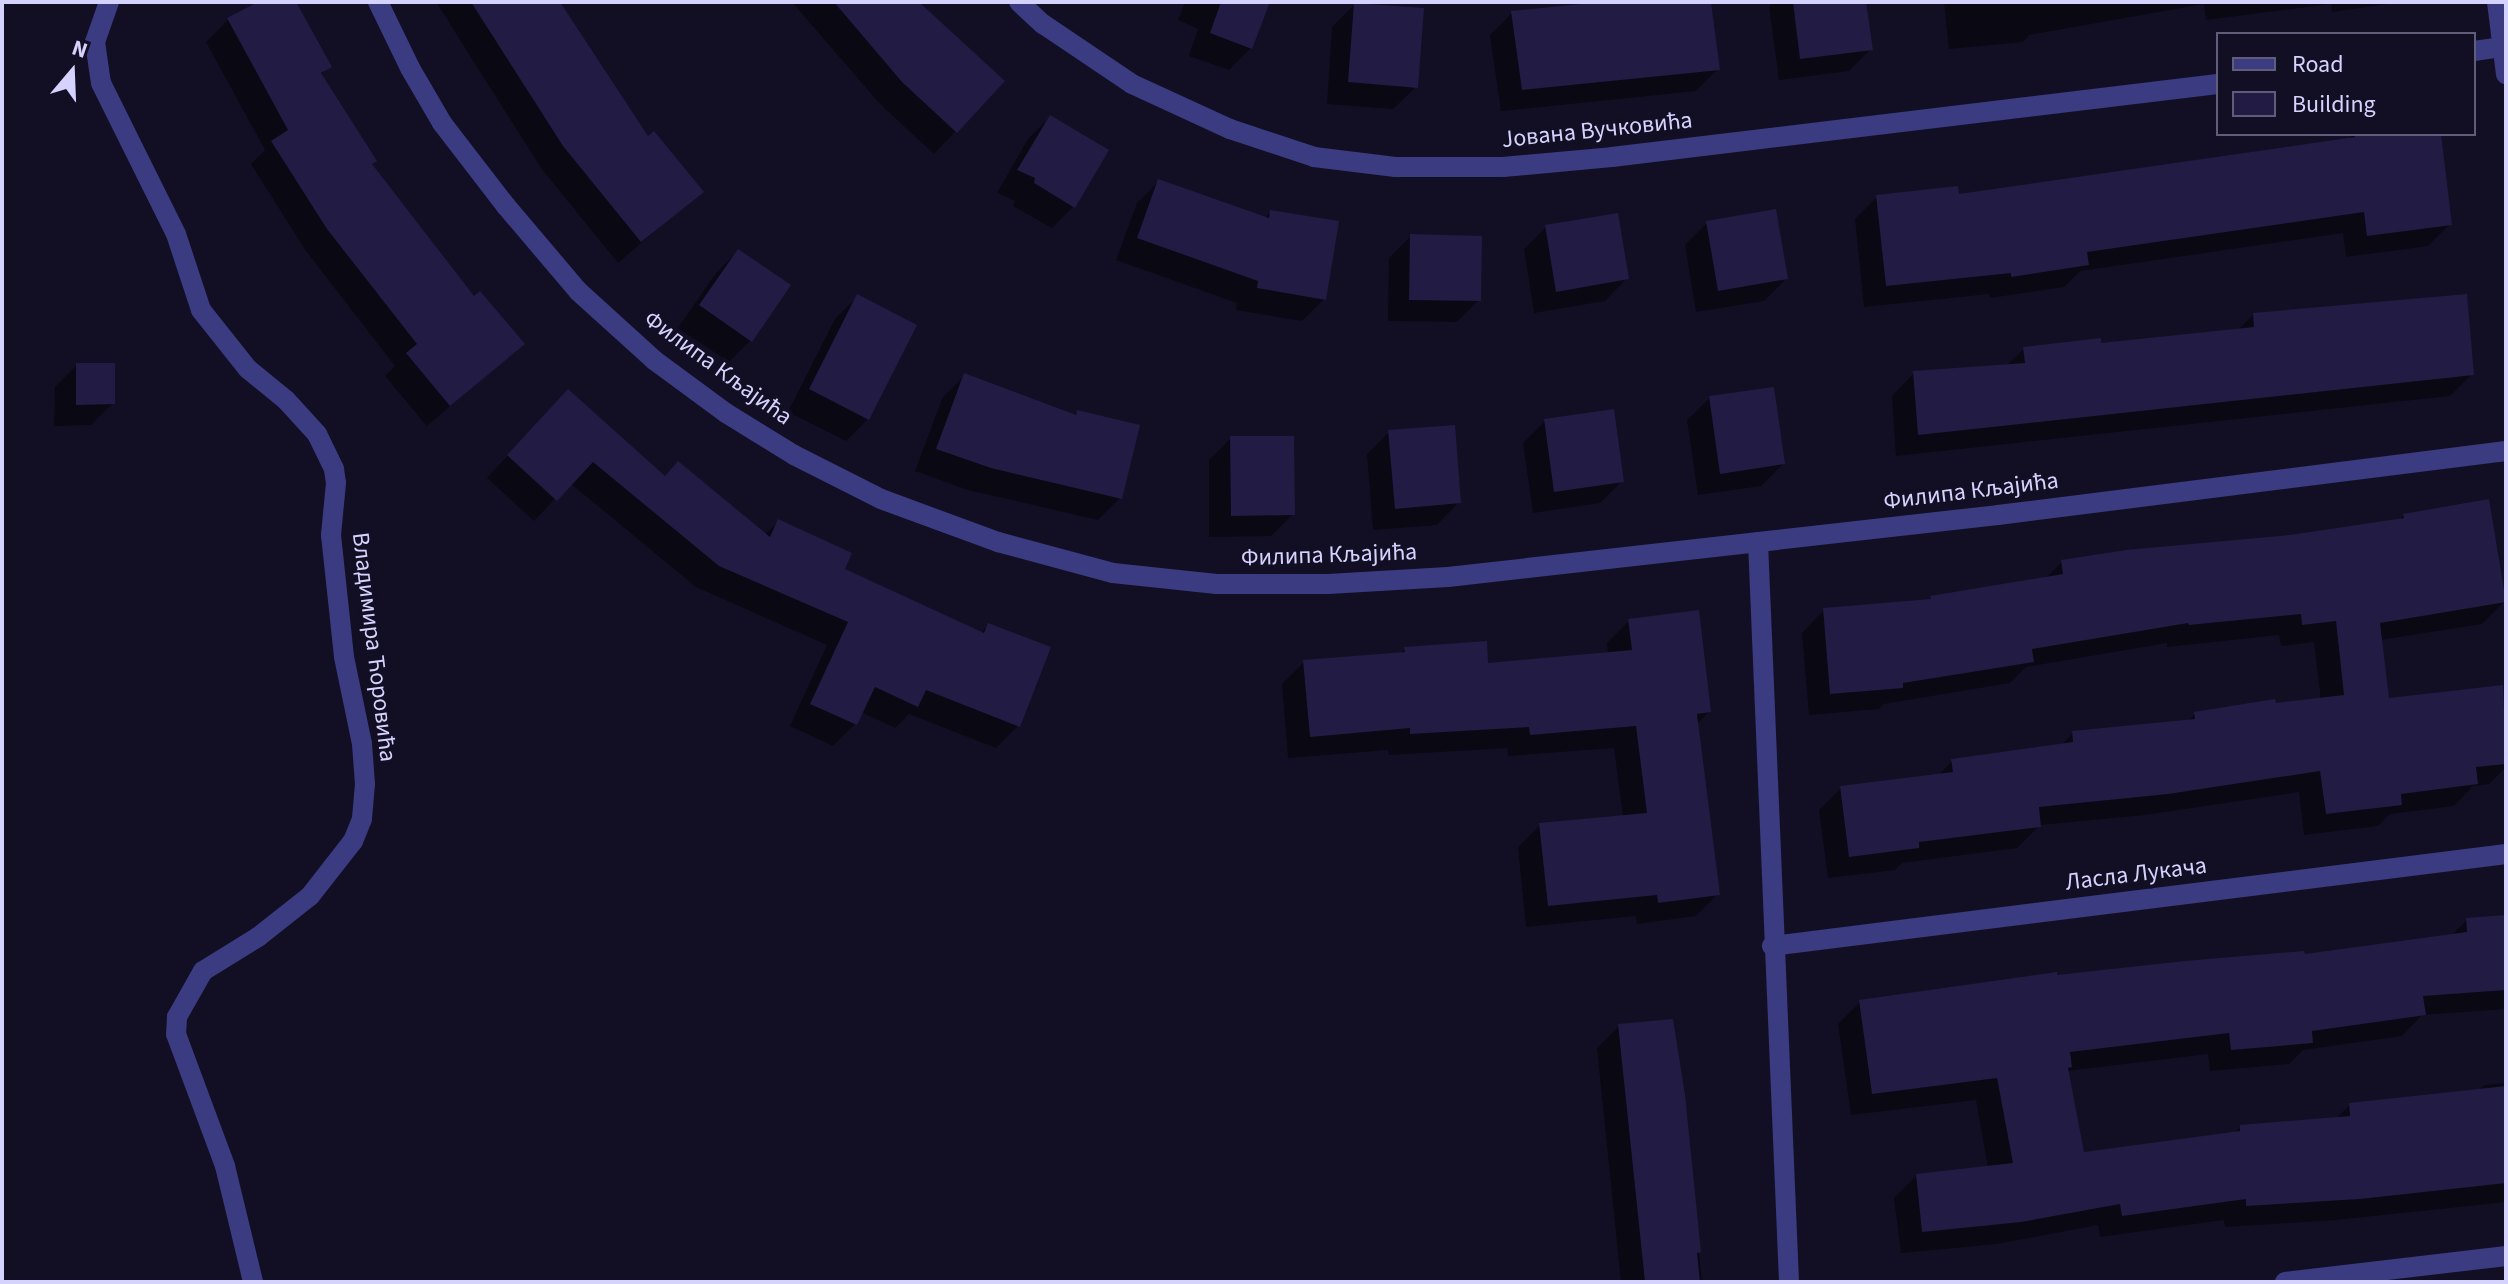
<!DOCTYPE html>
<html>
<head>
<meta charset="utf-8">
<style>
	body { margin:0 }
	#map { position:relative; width:2508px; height:1284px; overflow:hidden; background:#120f24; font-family:"Source Sans 3",sans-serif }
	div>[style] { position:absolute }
	.shadow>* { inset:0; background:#0007 }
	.building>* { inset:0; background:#221b44 }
	.minor>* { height:20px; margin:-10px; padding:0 10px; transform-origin:10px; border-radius:10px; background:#3b3b82 }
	span { translate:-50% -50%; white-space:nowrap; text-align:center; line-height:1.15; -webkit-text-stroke:8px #120f24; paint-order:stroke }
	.street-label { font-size:24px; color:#d6d2fe }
	.frame { position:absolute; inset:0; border:4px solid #d6d2fe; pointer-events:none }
	.legend { position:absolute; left:2216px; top:32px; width:260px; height:104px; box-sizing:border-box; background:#120f24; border:2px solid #605d7b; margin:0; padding:10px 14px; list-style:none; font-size:24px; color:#d6d2fe }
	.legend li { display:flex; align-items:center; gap:16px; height:40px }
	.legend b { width:40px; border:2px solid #605d7b }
	.north { position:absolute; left:32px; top:32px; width:80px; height:80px; -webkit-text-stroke:6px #120f24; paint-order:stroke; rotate:19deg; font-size:22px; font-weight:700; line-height:32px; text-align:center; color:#d6d2fe }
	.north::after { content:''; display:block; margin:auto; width:28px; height:36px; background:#d6d2fe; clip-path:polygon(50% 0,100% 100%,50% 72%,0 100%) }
</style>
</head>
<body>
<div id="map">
	<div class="shadow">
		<div style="clip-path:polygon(262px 2px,294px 2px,329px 67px,320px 76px,370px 165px,474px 298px,522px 344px,427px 426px,385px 376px,395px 366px,306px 251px,251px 164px,265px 150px,206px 42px,228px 20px)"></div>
		<div style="clip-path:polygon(436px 2px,552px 2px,647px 139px,701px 191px,618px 263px,541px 168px)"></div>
		<div style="clip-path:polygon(792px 2px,915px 2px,1002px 82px,934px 154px,880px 104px)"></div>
		<div style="clip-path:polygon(1185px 2px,1268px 2px,1251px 48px,1229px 70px,1189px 56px,1198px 29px,1178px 20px)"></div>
		<div style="clip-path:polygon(1650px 2px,1709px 2px,1718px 69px,1696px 91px,1501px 111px,1490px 35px,1512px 13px)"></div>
		<div style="clip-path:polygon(1774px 2px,1864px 2px,1871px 49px,1849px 71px,1779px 80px,1769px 6px)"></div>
		<div style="clip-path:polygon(1944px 2px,2402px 2px,2332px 12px,2331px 4px,2206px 20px,2204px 4px,2029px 35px,2023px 42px,1949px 49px)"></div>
		<div style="clip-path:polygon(1354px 5px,1416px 87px,1393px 109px,1327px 104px,1332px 27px)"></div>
		<div style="clip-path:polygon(1050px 117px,1074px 206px,1052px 228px,1013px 206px,1015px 201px,997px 193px,1028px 139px)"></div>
		<div style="clip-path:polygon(2354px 134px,2439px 134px,2450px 224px,2428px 246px,2346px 257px,2343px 233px,2080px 271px,2064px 287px,1990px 298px,1989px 294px,1864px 307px,1855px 219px,1877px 197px,1957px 196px,2347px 140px)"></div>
		<div style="clip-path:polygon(1159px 181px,1264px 218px,1271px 212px,1324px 299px,1302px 321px,1236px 310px,1237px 303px,1116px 260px,1137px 203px)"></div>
		<div style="clip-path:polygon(1707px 223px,1786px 279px,1764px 301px,1696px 312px,1685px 245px)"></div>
		<div style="clip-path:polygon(1546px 227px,1627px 278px,1605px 301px,1534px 313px,1524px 249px)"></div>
		<div style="clip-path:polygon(1411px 236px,1479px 300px,1457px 322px,1388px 321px,1389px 258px)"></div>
		<div style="clip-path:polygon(738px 251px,751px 340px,729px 362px,678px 328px,716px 273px)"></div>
		<div style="clip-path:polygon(857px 297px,868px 419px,846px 441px,788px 412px,835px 319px)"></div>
		<div style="clip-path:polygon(2253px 315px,2472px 374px,2450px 396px,1896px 456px,1892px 396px,1914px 373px,2006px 366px,2024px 349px,2099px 346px,2238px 330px)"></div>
		<div style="clip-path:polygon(77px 365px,113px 403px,91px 425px,54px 426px,55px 387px)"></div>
		<div style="clip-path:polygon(965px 375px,1073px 417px,1077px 412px,1120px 498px,1098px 520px,968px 490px,915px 471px,943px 397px)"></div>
		<div style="clip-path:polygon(1710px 398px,1783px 464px,1761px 486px,1698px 495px,1687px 420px)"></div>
		<div style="clip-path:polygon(547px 413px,663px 478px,678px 463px,764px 535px,778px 522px,843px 570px,980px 634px,988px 625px,1018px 726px,996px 748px,909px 714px,895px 728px,861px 712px,855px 724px,833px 746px,790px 726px,827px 645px,696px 587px,570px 483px,534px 521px,487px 478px)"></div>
		<div style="clip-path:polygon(1545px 421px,1622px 481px,1600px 503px,1533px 513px,1523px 443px)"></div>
		<div style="clip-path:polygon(1389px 432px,1459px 502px,1437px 525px,1373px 530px,1367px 454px)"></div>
		<div style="clip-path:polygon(1231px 438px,1293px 514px,1271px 536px,1209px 537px,1209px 460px)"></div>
		<div style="clip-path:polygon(2404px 515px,2504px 602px,2482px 624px,2380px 640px,2388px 701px,2501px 687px,2506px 767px,2489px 784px,2473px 786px,2454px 806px,2390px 814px,2378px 826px,2304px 835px,2299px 792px,2145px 815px,2040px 825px,2017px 848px,1902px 863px,1895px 870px,1828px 878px,1819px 810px,1841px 788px,1938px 776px,1952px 761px,2060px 746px,2073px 733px,2187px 722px,2195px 714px,2321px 700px,2314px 642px,2281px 646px,2279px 635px,2167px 647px,2167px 643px,2026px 667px,2010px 683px,1884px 704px,1879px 709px,1809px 715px,1802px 633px,1824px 610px,1927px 602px,1931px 598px,2046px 578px,2062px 562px,2290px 537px,2399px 520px)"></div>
		<div style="clip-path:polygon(1629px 621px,1709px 712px,1696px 725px,1718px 894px,1696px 916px,1637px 924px,1636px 916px,1526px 927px,1518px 847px,1540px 825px,1623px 817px,1614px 748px,1508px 756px,1507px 748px,1389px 755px,1388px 750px,1288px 758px,1282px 684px,1304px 662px,1400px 654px,1405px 649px,1486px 665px,1608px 654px,1607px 643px)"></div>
		<div style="clip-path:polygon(2506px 917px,2506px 1009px,2422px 1015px,2402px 1036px,2303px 1050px,2289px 1064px,2210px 1071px,2208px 1054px,2067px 1071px,2083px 1155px,2233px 1134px,2241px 1127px,2335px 1119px,2350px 1105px,2479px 1091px,2484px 1085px,2506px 1083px,2506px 1202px,2336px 1220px,2225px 1227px,2224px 1220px,2100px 1237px,2098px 1225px,1997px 1244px,1901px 1253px,1894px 1198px,1916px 1176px,1988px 1168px,1976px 1100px,1851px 1115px,1838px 1024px,1860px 1002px,2056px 978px,2303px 956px,2451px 936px,2467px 920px)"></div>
		<div style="clip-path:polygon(1619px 1026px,1679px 1060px,1702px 1282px,1621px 1282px,1597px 1048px)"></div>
	</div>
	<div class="building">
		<div style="clip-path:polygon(258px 2px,296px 2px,332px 67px,321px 73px,377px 161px,372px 164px,474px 296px,480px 291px,525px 344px,450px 406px,406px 353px,417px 344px,327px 229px,271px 141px,288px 130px,227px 18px)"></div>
		<div style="clip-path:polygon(471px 2px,560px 2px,648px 136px,654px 131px,704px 192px,641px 242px,563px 146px)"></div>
		<div style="clip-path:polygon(834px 2px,919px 2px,1005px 81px,957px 133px,902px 82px)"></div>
		<div style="clip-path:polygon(1221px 2px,1270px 2px,1252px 49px,1210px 33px)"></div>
		<div style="clip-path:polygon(1601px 2px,1711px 2px,1720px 70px,1522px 90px,1511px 11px)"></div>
		<div style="clip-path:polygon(1793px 2px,1866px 2px,1873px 50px,1800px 59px)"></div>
		<div style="clip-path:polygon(1354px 3px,1424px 8px,1418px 88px,1348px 82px)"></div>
		<div style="clip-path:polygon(1050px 115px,1109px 150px,1075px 208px,1034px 183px,1035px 178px,1017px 170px)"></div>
		<div style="clip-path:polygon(2354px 134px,2441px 134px,2452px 225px,2367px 236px,2364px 212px,2087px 252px,2089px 265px,2011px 277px,2011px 273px,1886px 286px,1876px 195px,1958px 186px,1959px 194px,2355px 137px)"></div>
		<div style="clip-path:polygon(1158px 179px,1269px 218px,1270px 210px,1339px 221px,1326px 300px,1257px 288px,1258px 281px,1137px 238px)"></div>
		<div style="clip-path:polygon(1776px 209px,1788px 279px,1718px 291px,1706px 221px)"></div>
		<div style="clip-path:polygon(1618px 213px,1629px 279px,1556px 292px,1545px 225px)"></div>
		<div style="clip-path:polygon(1410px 234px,1482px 236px,1481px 301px,1409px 300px)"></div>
		<div style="clip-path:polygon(738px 249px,791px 285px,752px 342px,699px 305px)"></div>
		<div style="clip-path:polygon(857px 294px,917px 325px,869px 420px,809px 389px)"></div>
		<div style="clip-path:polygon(2467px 294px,2474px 375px,1918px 435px,1913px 371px,2025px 363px,2023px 347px,2101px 338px,2101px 343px,2254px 327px,2253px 313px)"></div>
		<div style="clip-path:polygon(76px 363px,115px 363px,115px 404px,76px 405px)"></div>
		<div style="clip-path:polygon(964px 373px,1076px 415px,1077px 410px,1140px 425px,1122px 499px,991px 468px,936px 449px)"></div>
		<div style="clip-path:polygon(1774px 387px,1785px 464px,1720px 474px,1709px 396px)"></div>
		<div style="clip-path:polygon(568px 389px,665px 476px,678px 461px,770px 537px,778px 519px,852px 553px,845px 569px,984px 633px,988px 623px,1051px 647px,1020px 727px,926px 690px,918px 707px,875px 687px,857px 725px,810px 704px,848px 622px,719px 566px,593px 462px,557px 501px,507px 455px)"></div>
		<div style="clip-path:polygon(1614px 409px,1624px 482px,1554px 492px,1544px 419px)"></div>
		<div style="clip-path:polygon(1455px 425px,1461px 503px,1395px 509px,1388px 430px)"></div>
		<div style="clip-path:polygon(1230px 436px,1294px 436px,1295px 515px,1231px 516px)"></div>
		<div style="clip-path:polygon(2489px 499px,2506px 602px,2380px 623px,2389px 698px,2503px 685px,2506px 764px,2476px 767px,2478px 784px,2401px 794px,2402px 805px,2326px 814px,2320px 771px,2168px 794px,2039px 807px,2041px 827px,1919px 842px,1919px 848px,1849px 857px,1840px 786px,1953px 772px,1951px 759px,2073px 742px,2072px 731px,2195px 719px,2194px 712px,2275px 699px,2276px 703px,2344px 695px,2336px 621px,2302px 625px,2301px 614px,2189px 625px,2188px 623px,2032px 649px,2034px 662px,1903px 683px,1903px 688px,1830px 694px,1823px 608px,1931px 599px,1930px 596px,2063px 574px,2061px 560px,2126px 550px,2290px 535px,2404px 518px,2403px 514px)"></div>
		<div style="clip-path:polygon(1699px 610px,1711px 712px,1697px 714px,1720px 895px,1658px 903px,1657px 895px,1548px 906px,1539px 823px,1647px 813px,1636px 726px,1530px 735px,1529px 727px,1410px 734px,1410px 728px,1310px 737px,1303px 660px,1405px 652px,1404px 647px,1487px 641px,1488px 663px,1632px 650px,1628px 619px)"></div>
		<div style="clip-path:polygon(2506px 915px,2506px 990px,2423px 996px,2426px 1015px,2312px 1031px,2313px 1043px,2231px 1050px,2229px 1033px,2070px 1052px,2072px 1067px,2068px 1068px,2084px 1152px,2240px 1131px,2240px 1125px,2350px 1116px,2349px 1103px,2506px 1086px,2506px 1183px,2360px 1199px,2246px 1206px,2246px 1199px,2122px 1216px,2120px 1204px,2021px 1222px,1922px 1232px,1916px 1174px,2013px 1163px,1997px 1078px,1872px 1094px,1859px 1000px,2057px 972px,2057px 975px,2185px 961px,2304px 951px,2305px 954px,2467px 932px,2466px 918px)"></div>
		<div style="clip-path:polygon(1673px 1019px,1685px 1095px,1701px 1252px,1697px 1253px,1700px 1282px,1645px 1282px,1618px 1024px)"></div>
	</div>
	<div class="minor">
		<div style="left:109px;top:2px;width:42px;rotate:109.3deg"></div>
		<div style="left:95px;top:42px;width:41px;rotate:81.7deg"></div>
		<div style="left:101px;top:83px;width:169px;rotate:63.6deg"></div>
		<div style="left:176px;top:234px;width:80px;rotate:71.8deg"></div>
		<div style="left:201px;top:310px;width:75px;rotate:51.5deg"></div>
		<div style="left:248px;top:369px;width:49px;rotate:39.2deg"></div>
		<div style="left:286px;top:400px;width:46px;rotate:47.6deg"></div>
		<div style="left:317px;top:434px;width:39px;rotate:64deg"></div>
		<div style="left:334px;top:469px;width:14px;rotate:82deg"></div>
		<div style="left:336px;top:483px;width:52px;rotate:95.5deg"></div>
		<div style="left:331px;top:535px;width:123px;rotate:83.9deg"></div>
		<div style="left:344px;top:657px;width:89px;rotate:78.3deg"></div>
		<div style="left:362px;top:744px;width:40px;rotate:85.7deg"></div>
		<div style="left:365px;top:784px;width:35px;rotate:95deg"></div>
		<div style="left:362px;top:819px;width:24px;rotate:112deg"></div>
		<div style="left:353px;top:841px;width:70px;rotate:128deg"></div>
		<div style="left:310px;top:896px;width:66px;rotate:141.7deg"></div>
		<div style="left:258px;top:937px;width:65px;rotate:148.3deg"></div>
		<div style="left:203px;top:971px;width:53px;rotate:119.5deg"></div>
		<div style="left:177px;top:1017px;width:17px;rotate:93deg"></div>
		<div style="left:176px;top:1034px;width:141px;rotate:69.6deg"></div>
		<div style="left:225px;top:1166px;width:119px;rotate:76.4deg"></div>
		<div style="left:378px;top:2px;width:73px;rotate:64.1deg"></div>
		<div style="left:410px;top:68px;width:64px;rotate:59.8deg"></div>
		<div style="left:442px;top:123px;width:105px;rotate:52.4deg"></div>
		<div style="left:506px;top:206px;width:111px;rotate:49.7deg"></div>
		<div style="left:578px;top:291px;width:103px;rotate:42.2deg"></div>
		<div style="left:654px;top:360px;width:89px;rotate:36.4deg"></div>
		<div style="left:726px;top:413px;width:80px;rotate:31.7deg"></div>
		<div style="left:794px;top:455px;width:97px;rotate:26.8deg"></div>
		<div style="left:881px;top:499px;width:125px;rotate:20.2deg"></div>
		<div style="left:998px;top:542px;width:119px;rotate:15.1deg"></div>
		<div style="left:1113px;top:573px;width:104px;rotate:6.1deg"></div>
		<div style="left:1216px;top:584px;width:112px"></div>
		<div style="left:1328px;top:584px;width:120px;rotate:-3.3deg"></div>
		<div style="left:1448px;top:577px;width:553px;rotate:-6.43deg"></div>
		<div style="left:1998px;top:515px;width:512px;rotate:-7.18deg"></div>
		<div style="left:1019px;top:2px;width:33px;rotate:43deg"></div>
		<div style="left:1043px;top:24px;width:107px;rotate:34deg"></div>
		<div style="left:1132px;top:84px;width:108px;rotate:24.7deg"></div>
		<div style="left:1230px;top:129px;width:89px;rotate:18.4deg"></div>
		<div style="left:1314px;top:157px;width:82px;rotate:7deg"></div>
		<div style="left:1395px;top:167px;width:108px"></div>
		<div style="left:1503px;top:167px;width:109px;rotate:-5.2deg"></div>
		<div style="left:1612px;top:157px;width:610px;rotate:-6.87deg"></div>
		<div style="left:2497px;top:2px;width:73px;rotate:82.9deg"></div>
		<div style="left:2474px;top:51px;width:29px;rotate:-8deg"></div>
		<div style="left:1758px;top:542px;width:741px;rotate:87.6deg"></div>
		<div style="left:1772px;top:946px;width:740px;rotate:-7.14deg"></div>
		<div style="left:2285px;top:1282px;width:223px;rotate:-6.7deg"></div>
	</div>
	<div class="street-label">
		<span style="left:1597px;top:130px;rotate:-6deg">Јована Вучковића</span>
		<span style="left:718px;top:368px;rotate:36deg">Филипа Кљајића</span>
		<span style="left:1971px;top:491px;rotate:-7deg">Филипа Кљајића</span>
		<span style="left:1329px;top:555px;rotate:-2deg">Филипа Кљајића</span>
		<span style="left:374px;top:647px;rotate:83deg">Владимира Ћоровића</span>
		<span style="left:2136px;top:874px;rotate:-7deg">Ласла Лукача</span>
	</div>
	<div class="frame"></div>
	<ul class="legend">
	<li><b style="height:10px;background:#3b3b82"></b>Road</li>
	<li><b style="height:22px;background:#221b44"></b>Building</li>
	</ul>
	<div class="north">N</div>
</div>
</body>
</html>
